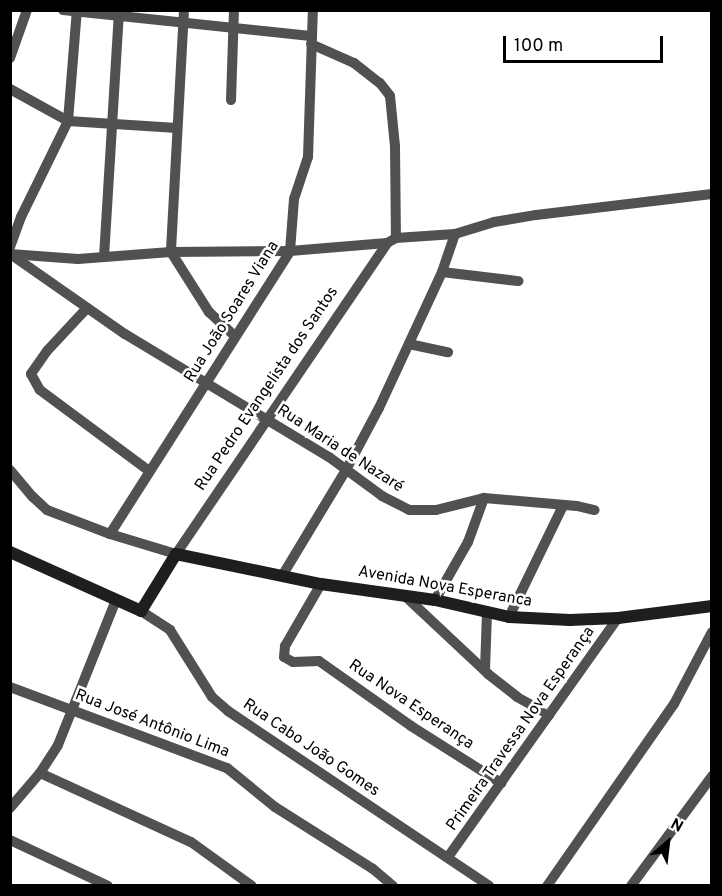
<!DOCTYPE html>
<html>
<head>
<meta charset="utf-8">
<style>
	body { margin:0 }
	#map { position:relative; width:722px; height:896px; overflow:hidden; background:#fff; font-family:Overpass,sans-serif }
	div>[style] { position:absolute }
	.street>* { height:10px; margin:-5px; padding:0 5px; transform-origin:5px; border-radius:5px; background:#515151 }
	.secondary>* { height:12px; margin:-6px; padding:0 6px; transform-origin:6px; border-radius:6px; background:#1e1e1e }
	span { translate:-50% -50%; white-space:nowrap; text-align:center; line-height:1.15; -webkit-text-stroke:5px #fff; paint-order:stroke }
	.street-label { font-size:16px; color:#000 }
	.frame { position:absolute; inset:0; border:12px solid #000; pointer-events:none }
	.north { position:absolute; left:638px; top:812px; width:60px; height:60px; -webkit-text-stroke:4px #fff; paint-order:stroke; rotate:28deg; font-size:16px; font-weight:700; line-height:24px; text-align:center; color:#000 }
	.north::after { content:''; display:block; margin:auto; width:21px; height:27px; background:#000; clip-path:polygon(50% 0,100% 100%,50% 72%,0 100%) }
	.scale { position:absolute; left:503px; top:36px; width:160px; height:27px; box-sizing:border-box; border:3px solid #000; border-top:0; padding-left:8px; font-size:18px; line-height:21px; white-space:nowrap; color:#000; -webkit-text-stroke:4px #fff; paint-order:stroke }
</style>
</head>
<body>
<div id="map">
	<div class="street">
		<div style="left:63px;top:10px;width:249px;rotate:6deg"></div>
		<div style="left:184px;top:10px;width:242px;rotate:93.1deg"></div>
		<div style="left:171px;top:252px;width:71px;rotate:57.7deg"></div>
		<div style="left:209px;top:312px;width:35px;rotate:43deg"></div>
		<div style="left:311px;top:44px;width:47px;rotate:23.8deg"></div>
		<div style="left:354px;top:63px;width:33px;rotate:38deg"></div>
		<div style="left:380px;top:83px;width:16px;rotate:52deg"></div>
		<div style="left:390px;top:96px;width:50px;rotate:84.3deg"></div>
		<div style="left:395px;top:146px;width:92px;rotate:89.4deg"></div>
		<div style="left:10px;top:58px;width:51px;rotate:-70.5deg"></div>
		<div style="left:10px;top:89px;width:66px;rotate:28.9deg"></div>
		<div style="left:68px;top:121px;width:109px;rotate:3.7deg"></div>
		<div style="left:231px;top:100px;width:90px;rotate:-88.1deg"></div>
		<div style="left:10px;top:247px;width:32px;rotate:-70deg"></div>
		<div style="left:21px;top:217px;width:107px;rotate:-63.9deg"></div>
		<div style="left:68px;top:121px;width:111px;rotate:-85.4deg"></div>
		<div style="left:10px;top:254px;width:68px;rotate:4.2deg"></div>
		<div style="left:78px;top:259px;width:93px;rotate:-4.3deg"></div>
		<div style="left:171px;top:252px;width:119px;rotate:-0.5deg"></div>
		<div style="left:290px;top:251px;width:97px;rotate:-4.7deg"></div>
		<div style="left:387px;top:243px;width:10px;rotate:-29deg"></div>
		<div style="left:396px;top:238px;width:59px;rotate:-3.9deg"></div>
		<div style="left:455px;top:234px;width:41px;rotate:-17.1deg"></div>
		<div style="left:494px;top:222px;width:43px;rotate:-9.5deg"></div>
		<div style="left:536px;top:215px;width:177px;rotate:-6.8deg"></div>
		<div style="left:13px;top:256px;width:136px;rotate:34.9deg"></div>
		<div style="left:125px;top:334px;width:238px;rotate:31.1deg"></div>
		<div style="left:329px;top:457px;width:66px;rotate:36.3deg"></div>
		<div style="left:382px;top:496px;width:30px;rotate:27deg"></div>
		<div style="left:409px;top:510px;width:27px"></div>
		<div style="left:436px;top:510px;width:49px;rotate:-14deg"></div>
		<div style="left:484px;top:498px;width:93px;rotate:4.9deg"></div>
		<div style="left:577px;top:506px;width:18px;rotate:13deg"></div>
		<div style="left:104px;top:257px;width:245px;rotate:-86.5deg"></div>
		<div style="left:442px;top:272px;width:77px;rotate:6.8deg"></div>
		<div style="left:87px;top:308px;width:59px;rotate:132.9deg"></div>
		<div style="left:47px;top:351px;width:28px;rotate:125deg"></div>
		<div style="left:31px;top:374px;width:18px;rotate:61deg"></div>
		<div style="left:40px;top:390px;width:136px;rotate:36.6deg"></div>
		<div style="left:409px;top:344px;width:40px;rotate:12deg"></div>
		<div style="left:10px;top:470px;width:35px;rotate:50deg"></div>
		<div style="left:33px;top:497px;width:19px;rotate:43deg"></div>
		<div style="left:47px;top:510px;width:67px;rotate:20.9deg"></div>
		<div style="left:110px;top:534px;width:69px;rotate:16.9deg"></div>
		<div style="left:176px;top:554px;width:376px;rotate:-55.8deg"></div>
		<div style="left:110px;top:534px;width:335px;rotate:-57.5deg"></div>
		<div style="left:290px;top:251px;width:52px;rotate:-85.6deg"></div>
		<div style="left:294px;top:199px;width:44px;rotate:-71.6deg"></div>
		<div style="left:308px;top:157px;width:147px;rotate:-88.1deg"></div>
		<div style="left:282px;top:576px;width:124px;rotate:-58.9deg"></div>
		<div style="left:346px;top:470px;width:70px;rotate:-62deg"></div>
		<div style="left:379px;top:408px;width:150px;rotate:-65.1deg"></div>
		<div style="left:442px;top:272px;width:40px;rotate:-71.1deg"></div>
		<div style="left:321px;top:584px;width:72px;rotate:120.1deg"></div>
		<div style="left:285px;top:646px;width:11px;rotate:95deg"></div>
		<div style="left:284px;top:657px;width:10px;rotate:29deg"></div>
		<div style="left:293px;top:662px;width:26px;rotate:-2deg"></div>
		<div style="left:319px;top:661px;width:113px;rotate:35.2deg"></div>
		<div style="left:411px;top:726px;width:107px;rotate:32.3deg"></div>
		<div style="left:404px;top:595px;width:115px;rotate:43.2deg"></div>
		<div style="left:488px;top:674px;width:37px;rotate:38deg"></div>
		<div style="left:517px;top:697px;width:37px;rotate:29deg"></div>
		<div style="left:435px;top:600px;width:67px;rotate:-60.4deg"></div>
		<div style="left:468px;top:542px;width:47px;rotate:-70deg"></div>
		<div style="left:141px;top:611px;width:35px;rotate:33deg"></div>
		<div style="left:170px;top:630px;width:79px;rotate:57.9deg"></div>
		<div style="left:212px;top:697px;width:21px;rotate:41deg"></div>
		<div style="left:228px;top:711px;width:314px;rotate:33.8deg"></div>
		<div style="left:509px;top:617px;width:123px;rotate:-64.1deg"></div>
		<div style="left:485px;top:670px;width:58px;rotate:-88deg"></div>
		<div style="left:10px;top:687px;width:232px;rotate:20.5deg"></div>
		<div style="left:227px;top:768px;width:62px;rotate:39.1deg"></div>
		<div style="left:275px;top:807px;width:116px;rotate:32.3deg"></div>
		<div style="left:373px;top:869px;width:26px;rotate:40deg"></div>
		<div style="left:40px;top:773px;width:166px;rotate:24.6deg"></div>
		<div style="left:191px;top:842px;width:75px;rotate:35.8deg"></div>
		<div style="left:10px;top:808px;width:46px;rotate:-49.4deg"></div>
		<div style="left:40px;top:773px;width:33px;rotate:-57deg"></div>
		<div style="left:58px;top:745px;width:156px;rotate:-68.2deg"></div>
		<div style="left:10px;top:840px;width:108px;rotate:25.1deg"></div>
		<div style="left:448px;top:857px;width:293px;rotate:-54.6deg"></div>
		<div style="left:547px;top:886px;width:222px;rotate:-55.1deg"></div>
		<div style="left:674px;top:704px;width:81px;rotate:-62.2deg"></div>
		<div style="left:631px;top:886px;width:137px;rotate:-53.6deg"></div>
	</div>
	<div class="secondary">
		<div style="left:10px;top:552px;width:144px;rotate:24.2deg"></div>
		<div style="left:141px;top:611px;width:67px;rotate:-58.4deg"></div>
		<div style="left:176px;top:554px;width:148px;rotate:11.7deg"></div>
		<div style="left:321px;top:584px;width:115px;rotate:8deg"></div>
		<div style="left:435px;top:600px;width:76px;rotate:12.9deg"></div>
		<div style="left:509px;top:617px;width:61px;rotate:2.8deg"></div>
		<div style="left:570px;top:620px;width:48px;rotate:-2.4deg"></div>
		<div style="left:618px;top:618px;width:95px;rotate:-7.3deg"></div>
	</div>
	<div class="street-label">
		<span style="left:232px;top:312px;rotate:-58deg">Rua João Soares Viana</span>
		<span style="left:267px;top:389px;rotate:-56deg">Rua Pedro Evangelista dos Santos</span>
		<span style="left:340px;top:449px;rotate:33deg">Rua Maria de Nazaré</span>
		<span style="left:445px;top:587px;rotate:10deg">Avenida Nova Esperanca</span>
		<span style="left:411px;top:705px;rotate:34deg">Rua Nova Esperança</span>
		<span style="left:152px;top:724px;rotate:21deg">Rua José Antônio Lima</span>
		<span style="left:521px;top:729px;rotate:-55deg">Primeira Travessa Nova Esperança</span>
		<span style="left:311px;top:748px;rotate:34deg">Rua Cabo João Gomes</span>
	</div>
	<div class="frame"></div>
	<div class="north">N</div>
	<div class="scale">100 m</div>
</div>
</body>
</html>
